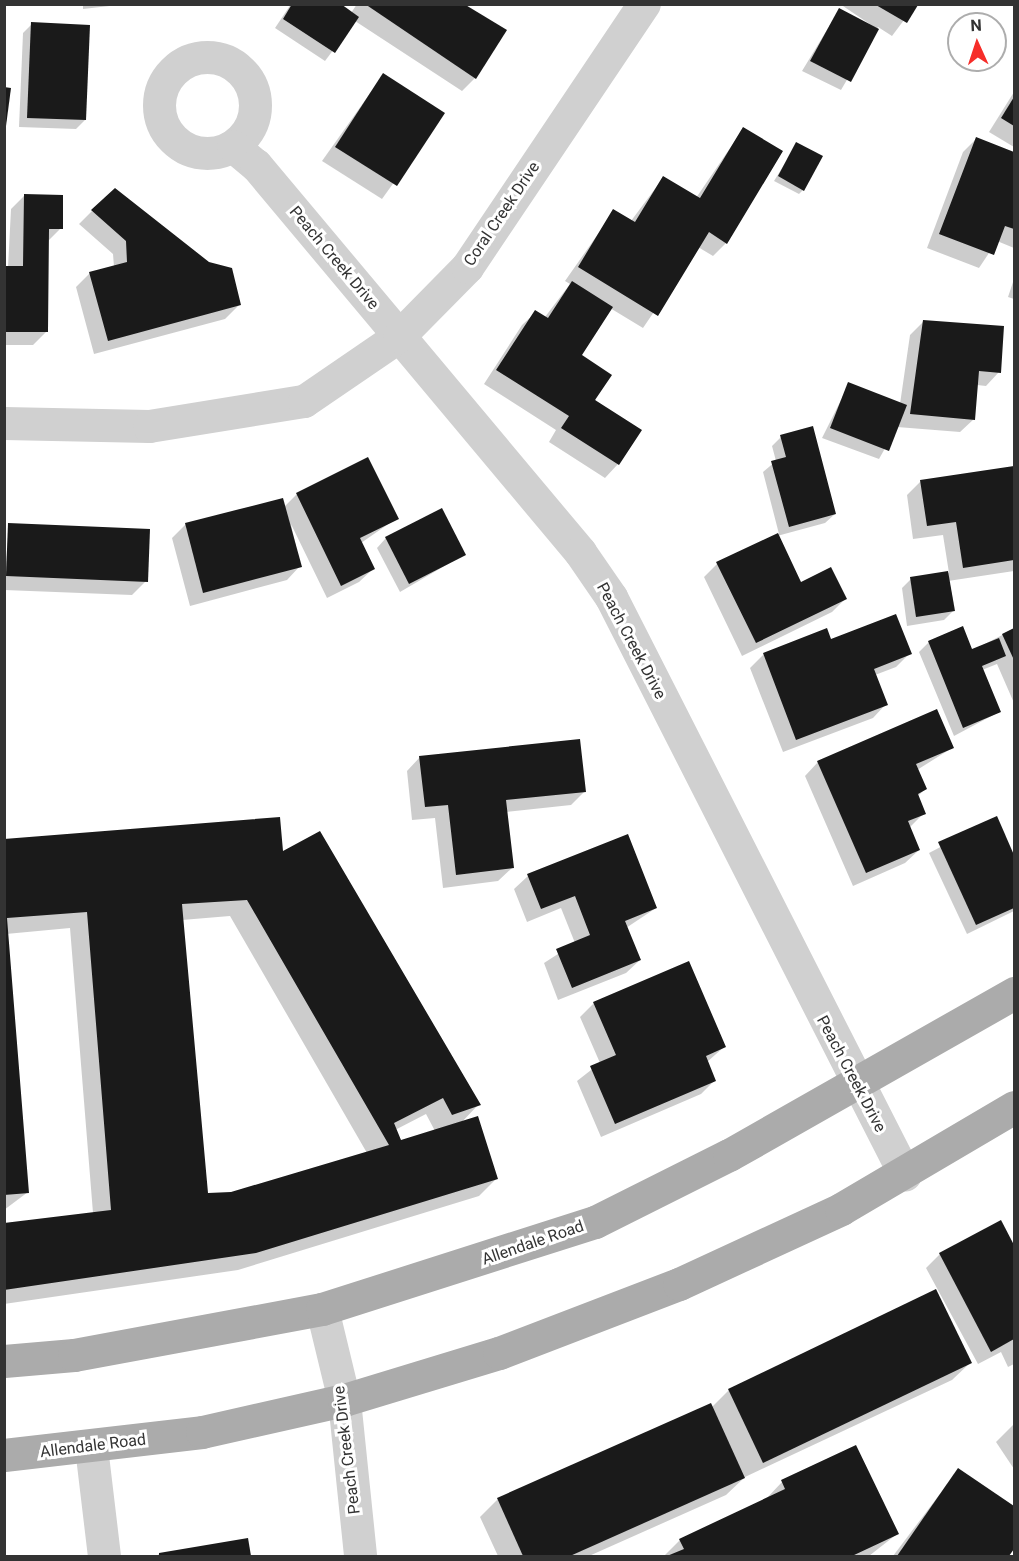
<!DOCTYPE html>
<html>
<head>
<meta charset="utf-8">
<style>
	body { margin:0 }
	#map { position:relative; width:1019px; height:1561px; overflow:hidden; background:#fff; font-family:Roboto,sans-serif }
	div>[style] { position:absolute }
	.shadow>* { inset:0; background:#0003 }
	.building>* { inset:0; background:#1a1a1a }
	.minor>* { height:33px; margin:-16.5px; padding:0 16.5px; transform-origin:16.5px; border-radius:16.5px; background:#d0d0d0 }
	.minor>.ring { margin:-16.5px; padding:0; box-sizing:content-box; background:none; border:33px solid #d0d0d0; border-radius:50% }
	.major>* { height:33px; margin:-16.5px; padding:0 16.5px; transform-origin:16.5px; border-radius:16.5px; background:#ababab }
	span { translate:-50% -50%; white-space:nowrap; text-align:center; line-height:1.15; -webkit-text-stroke:6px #fff; paint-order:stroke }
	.street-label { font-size:16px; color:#333 }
	.frame { position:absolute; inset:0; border:6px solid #333; pointer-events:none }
	.north { position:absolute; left:947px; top:12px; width:60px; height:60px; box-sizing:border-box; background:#fff; border:2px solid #adadad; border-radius:50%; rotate:357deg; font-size:16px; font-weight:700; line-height:24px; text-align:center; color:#333 }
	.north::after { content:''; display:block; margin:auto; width:21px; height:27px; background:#f62d29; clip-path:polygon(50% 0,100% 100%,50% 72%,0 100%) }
</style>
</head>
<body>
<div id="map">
	<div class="shadow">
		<div style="clip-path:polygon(83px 4px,127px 4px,83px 9px)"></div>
		<div style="clip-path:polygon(291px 4px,338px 4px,351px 13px,357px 4px,462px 4px,475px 78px,462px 91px,355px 21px,325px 61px,275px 28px)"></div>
		<div style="clip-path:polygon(840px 4px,916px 4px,892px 36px,878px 27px,841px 90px,802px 71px,839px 10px,877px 29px)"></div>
		<div style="clip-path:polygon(32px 24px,85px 120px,76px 129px,19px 127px,23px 33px)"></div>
		<div style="clip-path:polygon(383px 75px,443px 114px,382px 199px,322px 161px)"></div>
		<div style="clip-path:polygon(1014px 92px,1014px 147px,989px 132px)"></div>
		<div style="clip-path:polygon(743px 129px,726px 243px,713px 256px,698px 247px,643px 328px,610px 308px,580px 355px,618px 464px,605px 478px,549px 442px,556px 430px,484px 384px,522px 325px,536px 312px,545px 317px,570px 284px,565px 281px,614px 211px,631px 221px,663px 178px,696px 198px)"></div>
		<div style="clip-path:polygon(976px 139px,1014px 153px,1009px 190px,1014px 192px,1014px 248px,997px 241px,979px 268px,927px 248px,963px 152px)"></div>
		<div style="clip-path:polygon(797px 144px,803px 190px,799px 194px,774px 181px)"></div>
		<div style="clip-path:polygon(24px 196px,61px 228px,47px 242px,47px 331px,33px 345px,4px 345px,11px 209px)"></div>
		<div style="clip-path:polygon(92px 211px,239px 305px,225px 319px,94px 354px,76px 287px,90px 273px,114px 267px,113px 254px,79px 224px)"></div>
		<div style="clip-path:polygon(1014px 279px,1014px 299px,1008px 297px)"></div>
		<div style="clip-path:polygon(923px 322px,999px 372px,986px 386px,977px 385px,974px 419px,960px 432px,897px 427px,879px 459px,822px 438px,849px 384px,900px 404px,910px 335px)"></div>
		<div style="clip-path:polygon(781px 437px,835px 514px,825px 523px,777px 536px,800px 584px,845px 599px,832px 612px,742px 656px,704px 577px,717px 564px,779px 534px,763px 472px,776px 461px,772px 446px)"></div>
		<div style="clip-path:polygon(368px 459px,397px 518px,361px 543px,373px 569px,359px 582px,327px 598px,291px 524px,300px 566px,287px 580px,190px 606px,172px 538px,186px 524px,284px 507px,296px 495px)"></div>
		<div style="clip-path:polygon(1014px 468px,1014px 571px,948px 581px,953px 611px,944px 620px,907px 626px,902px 588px,911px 579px,949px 573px,943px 535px,913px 539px,907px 495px,921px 481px)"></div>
		<div style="clip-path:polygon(9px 525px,146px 581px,132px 595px,4px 590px)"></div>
		<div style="clip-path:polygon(386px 538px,465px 554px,400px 592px,377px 548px)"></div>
		<div style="clip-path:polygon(1014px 629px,1014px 703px,997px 664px,982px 670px,999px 712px,954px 736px,919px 652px,929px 642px,971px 651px)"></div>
		<div style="clip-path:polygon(831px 641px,910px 653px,896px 667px,875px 675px,886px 704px,873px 718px,783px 752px,750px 668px,764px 654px)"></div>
		<div style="clip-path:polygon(952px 748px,917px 770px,925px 789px,917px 797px,924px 813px,909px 828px,919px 850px,905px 863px,853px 886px,805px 776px,818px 762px)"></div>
		<div style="clip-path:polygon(420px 757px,585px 791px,571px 805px,506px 812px,512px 868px,498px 881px,443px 888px,435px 818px,412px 820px,407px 771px)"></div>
		<div style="clip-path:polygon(996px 818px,1014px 859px,1014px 911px,967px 934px,929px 853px)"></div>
		<div style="clip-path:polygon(627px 836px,656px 908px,626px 928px,640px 960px,626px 973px,558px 1000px,544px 963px,575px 943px,561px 908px,527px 922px,514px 889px,528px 876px)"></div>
		<div style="clip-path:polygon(evenodd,4px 840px,281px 853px,479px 1104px,460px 1124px,496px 1179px,479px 1196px,238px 1270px,4px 1304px,4px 1225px,93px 1213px,70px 928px,6px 934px,28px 1192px,4px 1210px,4px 840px,230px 916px,367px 1153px,231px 1193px,206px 1194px,182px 920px,230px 916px,4px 840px,426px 1114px,435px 1131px,401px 1142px,395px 1130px,426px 1114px)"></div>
		<div style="clip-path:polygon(594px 1003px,724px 1047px,707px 1062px,715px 1080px,701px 1094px,601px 1137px,577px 1081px,600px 1063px,580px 1017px)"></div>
		<div style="clip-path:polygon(1000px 1222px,1014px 1249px,1014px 1364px,1008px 1367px,1001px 1352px,978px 1364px,926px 1268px,940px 1254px)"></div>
		<div style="clip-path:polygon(970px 1363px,952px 1380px,745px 1477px,726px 1495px,589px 1556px,498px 1556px,480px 1517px,497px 1500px,712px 1407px,729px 1390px)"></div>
		<div style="clip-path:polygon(1014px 1424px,1014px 1469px,996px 1442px)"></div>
		<div style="clip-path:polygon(958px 1470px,1014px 1508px,1014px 1546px,1007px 1556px,893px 1556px)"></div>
		<div style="clip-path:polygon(782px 1482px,897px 1534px,869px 1556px,664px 1556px,680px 1540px,765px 1500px)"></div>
		<div style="clip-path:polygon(246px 1540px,249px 1556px,157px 1556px,159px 1554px)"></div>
	</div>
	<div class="building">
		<div style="clip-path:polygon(292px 4px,341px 4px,359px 17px,335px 53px,283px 19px)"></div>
		<div style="clip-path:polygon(365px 4px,464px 4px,507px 30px,476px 79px)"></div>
		<div style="clip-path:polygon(876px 5px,918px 5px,907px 23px)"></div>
		<div style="clip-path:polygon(839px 8px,879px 29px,851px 82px,810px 61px)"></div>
		<div style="clip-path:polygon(31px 22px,90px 25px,86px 120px,27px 118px)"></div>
		<div style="clip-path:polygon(383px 73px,445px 113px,397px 186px,335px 147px)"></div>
		<div style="clip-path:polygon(4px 87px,11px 88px,6px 126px,4px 126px)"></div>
		<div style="clip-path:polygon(1014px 97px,1014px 126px,1001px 118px)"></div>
		<div style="clip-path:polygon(743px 127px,783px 151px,727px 244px,709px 232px,658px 316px,578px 267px,613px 209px,635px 222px,663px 176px,700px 198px)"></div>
		<div style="clip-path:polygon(976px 137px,1014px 152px,1014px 229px,1005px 226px,994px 255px,939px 234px)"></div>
		<div style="clip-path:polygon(796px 142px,823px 156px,804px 191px,778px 176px)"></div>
		<div style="clip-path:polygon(115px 188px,209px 262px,232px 268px,241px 305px,108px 341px,89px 272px,127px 262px,126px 241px,91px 210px)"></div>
		<div style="clip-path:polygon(24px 194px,63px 195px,63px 229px,49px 229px,48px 332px,4px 332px,4px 266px,23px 266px)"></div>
		<div style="clip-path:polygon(572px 281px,613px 307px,582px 355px,612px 375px,595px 400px,642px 430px,619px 465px,561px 428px,569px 416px,496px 370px,535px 310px,548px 318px)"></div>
		<div style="clip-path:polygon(923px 320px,1004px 326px,1001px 373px,979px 371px,975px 420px,910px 414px)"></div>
		<div style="clip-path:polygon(848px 382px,907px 405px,889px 451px,830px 428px)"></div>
		<div style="clip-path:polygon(813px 426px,836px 514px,789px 527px,771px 461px,786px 457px,780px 435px)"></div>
		<div style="clip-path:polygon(368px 457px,399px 519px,360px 538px,375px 569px,341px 586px,296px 493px)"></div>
		<div style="clip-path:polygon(1014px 466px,1014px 560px,963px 568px,956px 522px,927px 526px,920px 480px)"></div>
		<div style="clip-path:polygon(283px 498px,302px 567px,203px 593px,185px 523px)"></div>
		<div style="clip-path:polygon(442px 508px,466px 555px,409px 584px,385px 537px)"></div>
		<div style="clip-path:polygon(8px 523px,150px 529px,148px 582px,6px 576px)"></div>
		<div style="clip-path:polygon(778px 533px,801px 582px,831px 567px,847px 599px,756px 643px,716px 562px)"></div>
		<div style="clip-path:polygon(948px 571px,955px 611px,916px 617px,910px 577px)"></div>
		<div style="clip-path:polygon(896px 614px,912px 654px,874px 669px,888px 705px,796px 740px,763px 653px,827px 628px,831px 639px)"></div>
		<div style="clip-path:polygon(963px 626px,972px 649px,999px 638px,1006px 656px,982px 666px,1001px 712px,963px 728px,928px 641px)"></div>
		<div style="clip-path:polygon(1014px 628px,1014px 660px,1002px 634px)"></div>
		<div style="clip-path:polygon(937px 709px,954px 748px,916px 764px,927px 789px,918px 794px,926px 814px,908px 821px,920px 850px,866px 873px,817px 761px)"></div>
		<div style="clip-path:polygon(580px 739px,586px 792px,506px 800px,514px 868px,456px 875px,448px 805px,425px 807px,419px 756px)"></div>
		<div style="clip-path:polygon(997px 816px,1014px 855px,1014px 908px,976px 925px,938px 842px)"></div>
		<div style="clip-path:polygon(evenodd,280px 817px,283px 851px,320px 831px,481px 1105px,452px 1115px,443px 1098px,394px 1123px,401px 1140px,478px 1116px,498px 1179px,256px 1253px,4px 1290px,4px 1223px,111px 1210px,87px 912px,7px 918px,29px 1193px,4px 1195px,4px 839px,280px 817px,247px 900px,389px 1145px,231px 1192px,208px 1193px,182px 904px,247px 900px)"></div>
		<div style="clip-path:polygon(628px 834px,657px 908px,625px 921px,641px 960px,572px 988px,556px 949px,590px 935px,575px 896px,541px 909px,527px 874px)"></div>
		<div style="clip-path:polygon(689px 961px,726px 1047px,706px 1056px,716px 1081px,615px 1124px,590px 1066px,616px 1055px,593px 1002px)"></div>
		<div style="clip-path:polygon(1001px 1220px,1014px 1245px,1014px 1339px,991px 1352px,939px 1253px)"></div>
		<div style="clip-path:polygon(936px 1289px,972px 1363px,763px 1463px,728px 1389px)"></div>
		<div style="clip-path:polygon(711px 1403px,745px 1478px,570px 1556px,523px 1556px,497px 1498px)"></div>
		<div style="clip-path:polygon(856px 1445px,899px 1534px,852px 1556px,667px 1556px,684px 1549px,679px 1539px,785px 1489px,781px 1480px)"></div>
		<div style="clip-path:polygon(958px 1468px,1014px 1506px,1014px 1549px,1009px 1556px,897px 1556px)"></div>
		<div style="clip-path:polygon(248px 1538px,251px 1556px,159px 1556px,159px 1553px)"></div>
	</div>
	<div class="minor">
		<div class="ring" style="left:159px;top:57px;width:63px;height:63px"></div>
		<div style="left:233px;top:146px;width:30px;rotate:40deg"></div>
		<div style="left:256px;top:165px;width:505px;rotate:50.06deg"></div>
		<div style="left:580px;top:552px;width:55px;rotate:55.4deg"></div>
		<div style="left:611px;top:597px;width:648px;rotate:63.04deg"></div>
		<div style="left:4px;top:423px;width:145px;rotate:1.2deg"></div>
		<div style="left:149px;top:426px;width:157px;rotate:-9.2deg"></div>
		<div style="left:304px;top:401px;width:115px;rotate:-34.4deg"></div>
		<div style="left:399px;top:336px;width:97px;rotate:-45.4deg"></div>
		<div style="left:467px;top:267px;width:317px;rotate:-56.1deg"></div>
		<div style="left:322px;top:1309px;width:94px;rotate:76.4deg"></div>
		<div style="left:344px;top:1400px;width:157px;rotate:84.1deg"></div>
		<div style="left:91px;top:1447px;width:110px;rotate:83.2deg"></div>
	</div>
	<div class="major">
		<div style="left:4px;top:1361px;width:70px;rotate:-4.9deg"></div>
		<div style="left:74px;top:1355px;width:252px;rotate:-10.5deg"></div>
		<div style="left:322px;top:1309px;width:287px;rotate:-17.7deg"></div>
		<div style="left:595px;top:1222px;width:150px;rotate:-26.6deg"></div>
		<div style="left:729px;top:1155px;width:328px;rotate:-29.6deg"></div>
		<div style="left:4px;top:1455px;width:199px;rotate:-6.6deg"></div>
		<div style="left:202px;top:1432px;width:146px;rotate:-12.7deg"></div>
		<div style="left:344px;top:1400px;width:162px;rotate:-16.9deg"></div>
		<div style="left:499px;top:1353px;width:193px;rotate:-21deg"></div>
		<div style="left:679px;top:1284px;width:179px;rotate:-24.8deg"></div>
		<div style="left:841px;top:1209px;width:201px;rotate:-30.5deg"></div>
	</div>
	<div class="street-label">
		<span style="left:502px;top:214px;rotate:-56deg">Coral Creek Drive</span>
		<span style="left:334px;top:258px;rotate:50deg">Peach Creek Drive</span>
		<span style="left:631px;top:641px;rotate:62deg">Peach Creek Drive</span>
		<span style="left:851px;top:1074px;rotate:62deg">Peach Creek Drive</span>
		<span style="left:533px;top:1243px;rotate:-19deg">Allendale Road</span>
		<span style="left:93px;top:1446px;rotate:-7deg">Allendale Road</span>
		<span style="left:347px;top:1450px;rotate:-97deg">Peach Creek Drive</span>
	</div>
	<div class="frame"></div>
	<div class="north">N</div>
</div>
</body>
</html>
